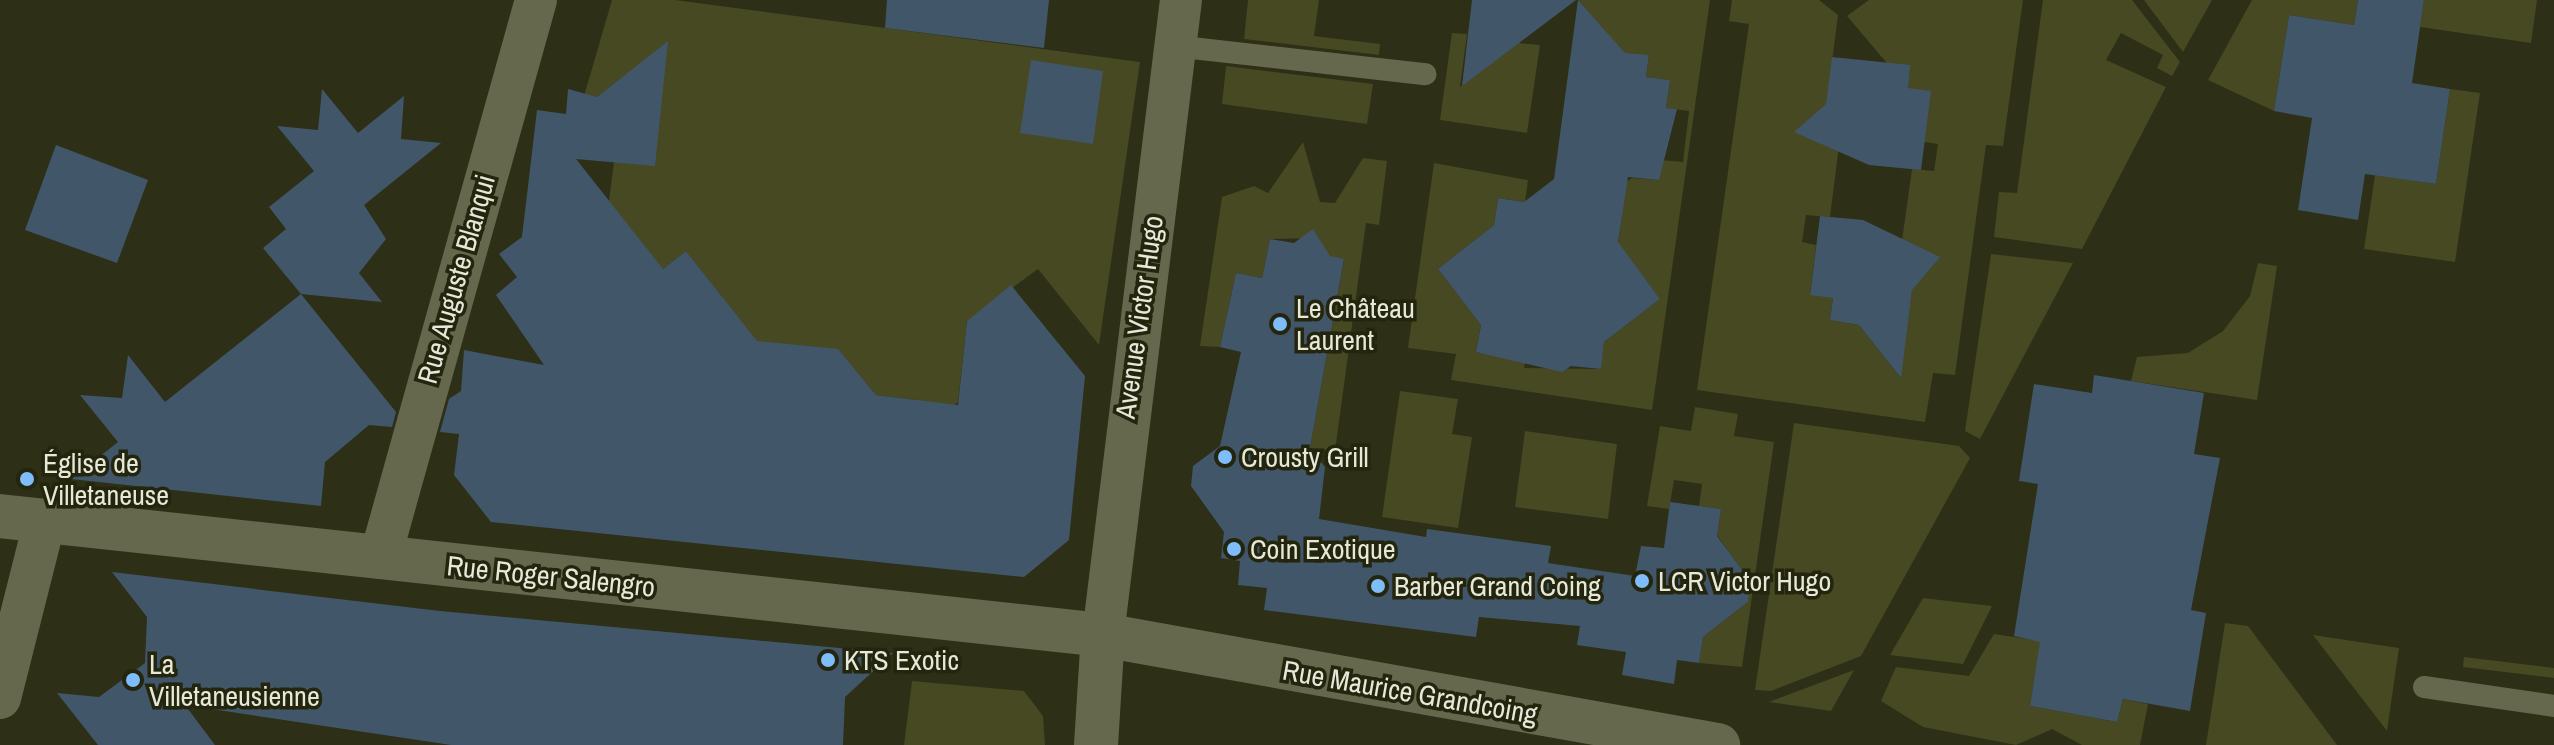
<!DOCTYPE html>
<html>
<head>
<meta charset="utf-8">
<style>
	body { margin:0 }
	#map { position:relative; width:2554px; height:745px; overflow:hidden; background:#2d2f17; font-family:"Archivo Narrow",sans-serif }
	div>[style] { position:absolute }
	.green>* { inset:0; background:#464921 }
	.building>* { inset:0; background:#425669 }
	.service>* { height:22px; margin:-11px; padding:0 11px; transform-origin:11px; border-radius:11px; background:#65684d }
	.minor>* { height:42px; margin:-21px; padding:0 21px; transform-origin:21px; border-radius:21px; background:#65684d }
	.tertiary>* { height:44px; margin:-22px; padding:0 22px; transform-origin:22px; border-radius:22px; background:#65684d }
	.dots>* { width:22px; height:22px; translate:-50% -50%; box-sizing:border-box; border:4px solid #24250d; border-radius:50% }
	span { translate:-50% -50%; white-space:nowrap; text-align:center; line-height:1.15; -webkit-text-stroke:7px #24250d; paint-order:stroke }
	.street-label { font-size:28px; color:#e6e8d9 }
	.poi-label { font-size:28px; color:#e6e8d9 }
	.left { translate:0 -50%; text-align:left }
</style>
</head>
<body>
<div id="map">
	<div class="green">
		<div style="clip-path:polygon(612px 0,675px 0,1140px 62px,1099px 345px,1038px 269px,967px 321px,958px 402px,936px 422px,918px 400px,876px 395px,841px 353px,718px 337px,722px 297px,686px 251px,663px 269px,522px 237px,527px 196px,572px 157px,609px 201px,614px 162px,667px 42px,591px 102px,584px 96px)"></div>
		<div style="clip-path:polygon(1248px 0,1319px 0,1314px 36px,1380px 44px,1379px 55px,1244px 39px)"></div>
		<div style="clip-path:polygon(1578px 0,1710px 0,1652px 410px,1451px 380px,1456px 354px,1408px 348px,1434px 163px,1528px 180px,1525px 202px,1498px 198px,1494px 225px,1438px 269px,1481px 325px,1476px 352px,1526px 359px,1524px 368px,1600px 369px,1604px 342px,1660px 299px,1618px 243px,1622px 215px,1610px 193px,1632px 178px,1659px 180px,1661px 160px,1683px 162px,1689px 111px,1666px 108px,1670px 80px,1646px 77px,1649px 56px,1624px 53px)"></div>
		<div style="clip-path:polygon(1732px 0,1819px 0,1838px 15px,1825px 117px,1812px 116px,1805px 128px,1841px 130px,1830px 217px,1806px 215px,1802px 242px,1816px 245px,1810px 294px,1833px 298px,1830px 320px,1859px 325px,1900px 377px,1914px 275px,1926px 273px,1933px 259px,1916px 248px,1900px 255px,1912px 169px,1934px 171px,1938px 144px,1924px 142px,1908px 88px,1847px 16px,1869px 0,2023px 0,2003px 146px,1986px 145px,1955px 375px,1933px 373px,1925px 422px,1697px 390px,1749px 24px,1729px 21px)"></div>
		<div style="clip-path:polygon(2043px 0,2132px 0,2180px 62px,2172px 76px,2157px 68px,2163px 55px,2121px 33px,2106px 60px,2166px 87px,2082px 249px,1994px 237px,1999px 192px,2017px 193px)"></div>
		<div style="clip-path:polygon(2144px 0,2212px 0,2183px 52px)"></div>
		<div style="clip-path:polygon(2252px 0,2358px 0,2354px 25px,2289px 15px,2274px 111px,2208px 80px)"></div>
		<div style="clip-path:polygon(2424px 0,2537px 0,2531px 43px,2420px 27px)"></div>
		<div style="clip-path:polygon(1452px 33px,1467px 34px,1460px 87px,1518px 43px,1540px 45px,1527px 133px,1440px 120px)"></div>
		<div style="clip-path:polygon(1226px 66px,1373px 84px,1367px 124px,1222px 104px)"></div>
		<div style="clip-path:polygon(2450px 89px,2480px 93px,2455px 262px,2364px 249px,2375px 175px,2436px 184px)"></div>
		<div style="clip-path:polygon(1303px 142px,1320px 202px,1335px 203px,1363px 158px,1387px 161px,1379px 225px,1366px 223px,1335px 451px,1310px 448px,1344px 260px,1324px 255px,1319px 238px,1270px 239px,1262px 278px,1236px 273px,1220px 347px,1200px 346px,1222px 197px,1254px 186px,1268px 193px)"></div>
		<div style="clip-path:polygon(1991px 254px,2073px 263px,1980px 439px,1965px 431px)"></div>
		<div style="clip-path:polygon(2258px 263px,2277px 266px,2257px 400px,2131px 381px,2137px 357px,2188px 353px,2223px 331px,2250px 296px)"></div>
		<div style="clip-path:polygon(1400px 391px,1458px 399px,1452px 434px,1472px 437px,1458px 528px,1382px 517px)"></div>
		<div style="clip-path:polygon(1695px 407px,1738px 414px,1734px 436px,1774px 442px,1742px 667px,1699px 663px,1703px 637px,1748px 602px,1751px 583px,1717px 535px,1721px 509px,1699px 506px,1702px 484px,1674px 480px,1669px 509px,1647px 506px,1660px 426px,1691px 431px)"></div>
		<div style="clip-path:polygon(1794px 423px,1959px 446px,1970px 458px,1861px 656px,1771px 691px,1755px 690px)"></div>
		<div style="clip-path:polygon(1525px 431px,1617px 444px,1608px 519px,1515px 507px)"></div>
		<div style="clip-path:polygon(1923px 598px,1992px 606px,1963px 664px,1890px 655px)"></div>
		<div style="clip-path:polygon(2225px 623px,2248px 626px,2337px 745px,2206px 745px)"></div>
		<div style="clip-path:polygon(1994px 634px,2041px 641px,2030px 706px,2117px 722px,2123px 699px,2148px 704px,2140px 745px,2082px 745px,2052px 729px,2016px 745px,1923px 727px,1881px 701px,1896px 667px,1969px 676px)"></div>
		<div style="clip-path:polygon(2313px 635px,2399px 648px,2387px 731px)"></div>
		<div style="clip-path:polygon(2464px 657px,2554px 668px,2554px 678px,2463px 667px)"></div>
		<div style="clip-path:polygon(1854px 670px,1831px 711px,1769px 702px)"></div>
		<div style="clip-path:polygon(912px 681px,1024px 691px,1043px 716px,1045px 745px,904px 745px)"></div>
	</div>
	<div class="building">
		<div style="clip-path:polygon(887px 0,1049px 0,1044px 48px,885px 28px)"></div>
		<div style="clip-path:polygon(1472px 0,1576px 0,1462px 86px)"></div>
		<div style="clip-path:polygon(1578px 0,1625px 53px,1649px 55px,1646px 77px,1670px 80px,1666px 108px,1677px 109px,1659px 180px,1628px 177px,1618px 242px,1660px 299px,1604px 342px,1601px 369px,1571px 366px,1562px 372px,1476px 352px,1481px 325px,1438px 269px,1494px 225px,1498px 198px,1524px 202px,1554px 179px)"></div>
		<div style="clip-path:polygon(2358px 0,2424px 0,2412px 83px,2450px 89px,2436px 184px,2365px 174px,2358px 220px,2298px 210px,2312px 118px,2274px 111px,2289px 15px,2354px 25px)"></div>
		<div style="clip-path:polygon(668px 41px,655px 166px,576px 159px,663px 269px,686px 251px,757px 341px,838px 349px,876px 395px,958px 405px,967px 321px,1011px 285px,1085px 376px,1069px 540px,1024px 577px,491px 522px,454px 475px,459px 434px,440px 432px,449px 399px,461px 391px,464px 350px,544px 365px,496px 295px,517px 277px,499px 254px,522px 237px,537px 110px,566px 114px,568px 89px,597px 97px)"></div>
		<div style="clip-path:polygon(1832px 57px,1910px 65px,1908px 88px,1931px 91px,1921px 170px,1869px 165px,1794px 132px,1826px 104px)"></div>
		<div style="clip-path:polygon(1031px 60px,1103px 71px,1093px 144px,1020px 133px)"></div>
		<div style="clip-path:polygon(322px 89px,358px 133px,404px 96px,401px 139px,441px 143px,364px 205px,386px 239px,359px 273px,382px 302px,301px 294px,396px 412px,392px 427px,369px 425px,325px 462px,321px 506px,71px 479px,118px 442px,80px 395px,122px 398px,128px 355px,165px 402px,301px 294px,263px 248px,286px 229px,269px 207px,314px 171px,277px 126px,318px 130px)"></div>
		<div style="clip-path:polygon(56px 145px,148px 180px,117px 263px,25px 230px)"></div>
		<div style="clip-path:polygon(1820px 216px,1863px 220px,1940px 257px,1912px 290px,1901px 378px,1859px 325px,1830px 320px,1833px 298px,1810px 295px)"></div>
		<div style="clip-path:polygon(1313px 229px,1330px 256px,1344px 259px,1310px 448px,1325px 467px,1319px 519px,1426px 537px,1427px 529px,1551px 546px,1548px 563px,1635px 576px,1641px 546px,1664px 548px,1670px 502px,1721px 509px,1717px 536px,1751px 582px,1748px 602px,1703px 637px,1699px 663px,1677px 660px,1674px 684px,1622px 675px,1626px 652px,1577px 645px,1580px 626px,1479px 617px,1476px 637px,1264px 610px,1267px 588px,1238px 585px,1240px 561px,1221px 558px,1224px 532px,1191px 486px,1193px 466px,1220px 446px,1241px 352px,1220px 347px,1236px 273px,1262px 278px,1270px 239px,1294px 243px)"></div>
		<div style="clip-path:polygon(2094px 375px,2204px 393px,2194px 454px,2220px 458px,2191px 610px,2206px 613px,2190px 711px,2123px 699px,2117px 722px,2030px 706px,2040px 642px,2014px 636px,2038px 484px,2019px 481px,2034px 384px,2092px 393px)"></div>
		<div style="clip-path:polygon(112px 572px,440px 611px,893px 653px,845px 697px,843px 745px,451px 745px,185px 705px,215px 745px,98px 745px,57px 693px,99px 697px,145px 663px,147px 617px)"></div>
	</div>
	<div class="service">
		<div style="left:1174px;top:46px;width:253px;rotate:6.4deg"></div>
		<div style="left:2424px;top:687px;width:131px;rotate:8.3deg"></div>
	</div>
	<div class="minor">
		<div style="left:380px;top:558px;width:579px;rotate:-74.38deg"></div>
		<div style="left:1103px;top:635px;width:640px;rotate:-83deg"></div>
		<div style="left:0;top:698px;width:184px;rotate:-75.8deg"></div>
	</div>
	<div class="tertiary">
		<div style="left:0;top:516px;width:1109px;rotate:6.16deg"></div>
		<div style="left:1103px;top:635px;width:625px;rotate:10.14deg"></div>
		<div style="left:1096px;top:745px;width:110px;rotate:-86.4deg"></div>
	</div>
	<div class="dots">
		<div style="left:1280px;top:324px;background:#7ebdf9"></div>
		<div style="left:1225px;top:457px;background:#7ebdf9"></div>
		<div style="left:27px;top:479px;background:#7ebdf9"></div>
		<div style="left:1234px;top:549px;background:#7ebdf9"></div>
		<div style="left:1642px;top:581px;background:#7ebdf9"></div>
		<div style="left:1378px;top:586px;background:#7ebdf9"></div>
		<div style="left:828px;top:660px;background:#7ebdf9"></div>
		<div style="left:133px;top:680px;background:#7ebdf9"></div>
	</div>
	<div class="street-label">
		<span style="left:456px;top:279px;rotate:-74deg">Rue Auguste Blanqui</span>
		<span style="left:1139px;top:317px;rotate:-82deg">Avenue Victor Hugo</span>
		<span style="left:551px;top:576px;rotate:6deg">Rue Roger Salengro</span>
		<span style="left:1410px;top:692px;rotate:10deg">Rue Maurice Grandcoing</span>
	</div>
	<div class="poi-label">
		<span class="left" style="left:1296px;top:324px">Le Château<br>Laurent</span>
		<span class="left" style="left:1241px;top:457px">Crousty Grill</span>
		<span class="left" style="left:43px;top:479px">Église de<br>Villetaneuse</span>
		<span class="left" style="left:1250px;top:549px">Coin Exotique</span>
		<span class="left" style="left:1658px;top:581px">LCR Victor Hugo</span>
		<span class="left" style="left:1394px;top:586px">Barber Grand Coing</span>
		<span class="left" style="left:844px;top:660px">KTS Exotic</span>
		<span class="left" style="left:149px;top:680px">La<br>Villetaneusienne</span>
	</div>
</div>
</body>
</html>
